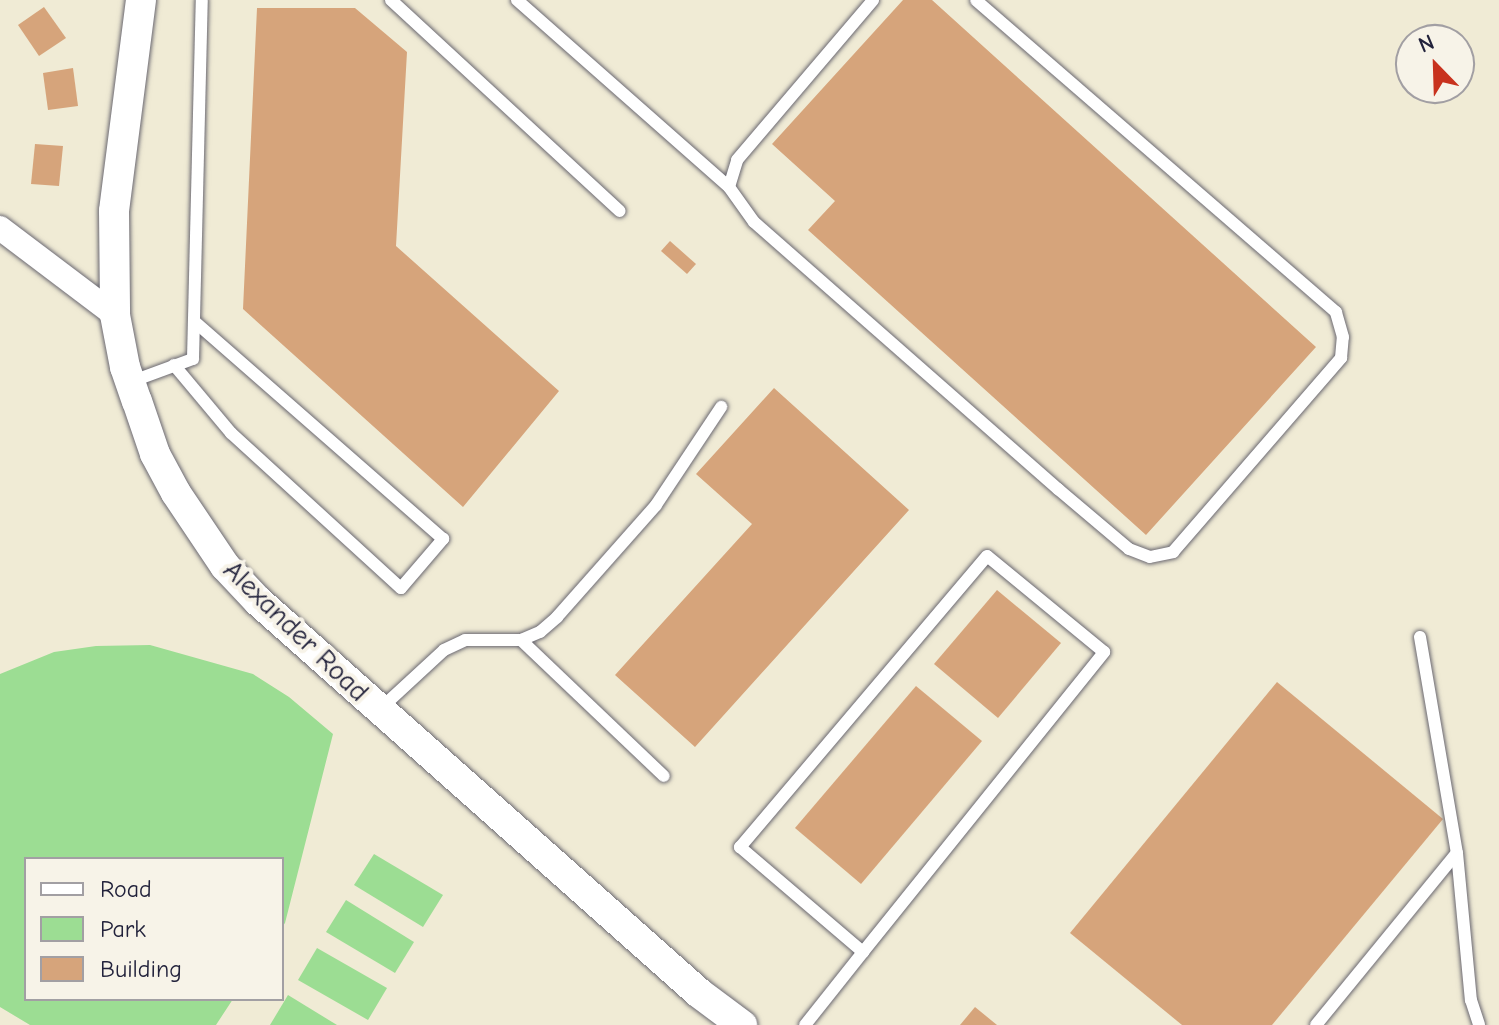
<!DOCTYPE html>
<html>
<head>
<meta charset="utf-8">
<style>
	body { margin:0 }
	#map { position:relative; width:1499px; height:1025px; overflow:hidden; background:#f0ebd5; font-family:"Comic Neue",sans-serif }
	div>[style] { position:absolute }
	.green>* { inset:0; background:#9cdd93 }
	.building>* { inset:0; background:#d6a47b }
	.roads { filter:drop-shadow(0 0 2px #6a6871) drop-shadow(0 0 2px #6a6871) }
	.service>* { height:12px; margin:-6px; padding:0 6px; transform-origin:6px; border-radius:6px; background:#fff }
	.minor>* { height:24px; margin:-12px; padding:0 12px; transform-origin:12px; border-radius:12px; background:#fff }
	.tertiary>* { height:30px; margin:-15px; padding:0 15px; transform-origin:15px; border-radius:15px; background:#fff }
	span { translate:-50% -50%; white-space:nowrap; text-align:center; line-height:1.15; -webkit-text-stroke:8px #f7f3e8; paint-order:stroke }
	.street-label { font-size:28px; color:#22223b }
	.legend { position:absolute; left:24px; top:857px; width:260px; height:144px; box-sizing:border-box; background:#f7f3e8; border:2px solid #a29fa3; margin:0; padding:10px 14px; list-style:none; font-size:24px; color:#22223b }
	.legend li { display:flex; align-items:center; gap:16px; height:40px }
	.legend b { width:40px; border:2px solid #a29fa3 }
	.north { position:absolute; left:1395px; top:24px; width:80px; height:80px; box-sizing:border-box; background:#f7f3e8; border:2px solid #a29fa3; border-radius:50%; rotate:337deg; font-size:22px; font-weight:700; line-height:32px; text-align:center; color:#22223b }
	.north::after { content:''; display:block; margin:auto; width:28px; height:36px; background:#c8321e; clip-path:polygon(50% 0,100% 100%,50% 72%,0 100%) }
</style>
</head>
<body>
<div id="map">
	<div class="green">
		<div style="clip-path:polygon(150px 645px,253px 674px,289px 697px,333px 734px,285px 923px,282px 927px,282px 859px,26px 859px,26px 999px,233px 999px,216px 1025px,30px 1025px,0 1007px,0 674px,54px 652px,96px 646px)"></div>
		<div style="clip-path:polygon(374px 854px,443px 895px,423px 927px,354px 885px)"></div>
		<div style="clip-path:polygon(346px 900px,414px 942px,395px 973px,326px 932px)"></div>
		<div style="clip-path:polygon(317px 948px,387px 988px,368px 1020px,298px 980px)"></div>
		<div style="clip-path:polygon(288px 995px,337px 1025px,270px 1025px)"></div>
	</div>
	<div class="building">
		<div style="clip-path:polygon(903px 0,932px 0,1316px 347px,1146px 535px,808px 230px,835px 201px,772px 144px)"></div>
		<div style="clip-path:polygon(44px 7px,66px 38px,39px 56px,18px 25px)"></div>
		<div style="clip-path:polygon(257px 8px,355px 8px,407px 52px,396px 246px,559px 391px,463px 507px,243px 309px)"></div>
		<div style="clip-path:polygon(73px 68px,78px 106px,48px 110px,43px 73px)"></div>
		<div style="clip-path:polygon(35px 144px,63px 146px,59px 186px,31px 184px)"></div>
		<div style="clip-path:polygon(670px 241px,696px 264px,687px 274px,661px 251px)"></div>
		<div style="clip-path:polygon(774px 388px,909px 510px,695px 747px,615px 675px,752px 524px,696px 474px)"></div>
		<div style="clip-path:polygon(997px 590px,1061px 643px,998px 718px,934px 664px)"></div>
		<div style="clip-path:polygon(1277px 682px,1443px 819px,1272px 1025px,1182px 1025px,1070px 933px)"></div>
		<div style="clip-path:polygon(916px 686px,982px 741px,861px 884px,795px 828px)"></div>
		<div style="clip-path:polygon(975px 1007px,997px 1025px,960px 1025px)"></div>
	</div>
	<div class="roads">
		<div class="service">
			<div style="left:391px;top:0;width:311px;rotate:42.7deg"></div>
			<div style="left:517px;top:0;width:283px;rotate:41.4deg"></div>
			<div style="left:729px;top:187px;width:43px;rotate:54.5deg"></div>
			<div style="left:754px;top:222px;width:405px;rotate:41.3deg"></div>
			<div style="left:1058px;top:489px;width:93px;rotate:40.2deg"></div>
			<div style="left:1129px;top:549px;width:22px;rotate:21deg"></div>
			<div style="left:1150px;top:557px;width:24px;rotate:-12deg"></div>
			<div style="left:1173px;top:552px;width:257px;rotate:-49.1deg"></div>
			<div style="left:1341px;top:358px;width:21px;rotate:-85deg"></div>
			<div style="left:1343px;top:337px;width:26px;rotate:-106deg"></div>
			<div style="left:1336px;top:312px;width:476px;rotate:-139.1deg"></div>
			<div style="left:729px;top:187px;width:28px;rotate:-73deg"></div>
			<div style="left:737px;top:160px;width:210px;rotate:-49.6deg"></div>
			<div style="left:174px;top:365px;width:89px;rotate:50deg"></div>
			<div style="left:231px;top:433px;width:230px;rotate:42.4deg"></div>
			<div style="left:401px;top:588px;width:65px;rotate:-49.4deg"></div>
			<div style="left:443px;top:539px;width:331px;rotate:-138.8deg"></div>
			<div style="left:130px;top:382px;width:67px;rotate:-20.1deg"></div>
			<div style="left:193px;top:359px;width:359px;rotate:-88.6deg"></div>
			<div style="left:1420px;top:637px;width:219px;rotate:80.3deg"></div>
			<div style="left:1457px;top:853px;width:148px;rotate:84.6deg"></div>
			<div style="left:1471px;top:1000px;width:26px;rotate:72deg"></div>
			<div style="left:521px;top:640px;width:197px;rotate:43.6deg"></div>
			<div style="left:379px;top:710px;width:88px;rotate:-42.7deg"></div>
			<div style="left:444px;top:650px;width:23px;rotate:-25deg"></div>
			<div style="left:465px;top:640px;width:56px"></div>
			<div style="left:521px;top:640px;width:21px;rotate:-23deg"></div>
			<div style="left:540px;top:632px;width:23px;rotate:-41deg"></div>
			<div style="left:557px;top:617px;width:149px;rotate:-48.5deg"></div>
			<div style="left:656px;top:505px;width:118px;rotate:-56.4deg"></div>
			<div style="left:805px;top:1025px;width:93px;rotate:-51.5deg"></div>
			<div style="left:863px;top:952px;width:385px;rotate:-51.2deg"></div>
			<div style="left:1104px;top:652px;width:151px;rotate:-140.6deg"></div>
			<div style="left:987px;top:556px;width:382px;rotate:130.3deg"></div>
			<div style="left:740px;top:847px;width:162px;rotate:40.5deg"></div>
			<div style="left:1316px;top:1025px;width:222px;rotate:-50.7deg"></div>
		</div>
		<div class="minor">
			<div style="left:0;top:228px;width:144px;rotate:37.1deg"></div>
		</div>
		<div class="tertiary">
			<div style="left:141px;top:0;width:213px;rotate:97.3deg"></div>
			<div style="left:114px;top:211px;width:104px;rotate:89.4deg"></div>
			<div style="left:115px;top:315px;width:53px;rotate:79.1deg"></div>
			<div style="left:125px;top:367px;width:36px;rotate:71deg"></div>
			<div style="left:137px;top:401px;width:56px;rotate:71.2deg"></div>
			<div style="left:155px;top:454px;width:44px;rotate:61.7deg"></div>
			<div style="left:176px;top:493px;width:88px;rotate:56.1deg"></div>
			<div style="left:225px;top:566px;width:48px;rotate:46.7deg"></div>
			<div style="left:258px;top:601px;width:590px;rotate:41.63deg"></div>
			<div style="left:699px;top:993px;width:54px;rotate:36.7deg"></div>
		</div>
	</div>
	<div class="street-label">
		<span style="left:296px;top:631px;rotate:44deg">Alexander Road</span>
	</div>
	<ul class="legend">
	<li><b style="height:10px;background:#fff"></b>Road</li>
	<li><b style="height:22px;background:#9cdd93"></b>Park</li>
	<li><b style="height:22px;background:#d6a47b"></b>Building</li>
	</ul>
	<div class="north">N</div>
</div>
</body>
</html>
